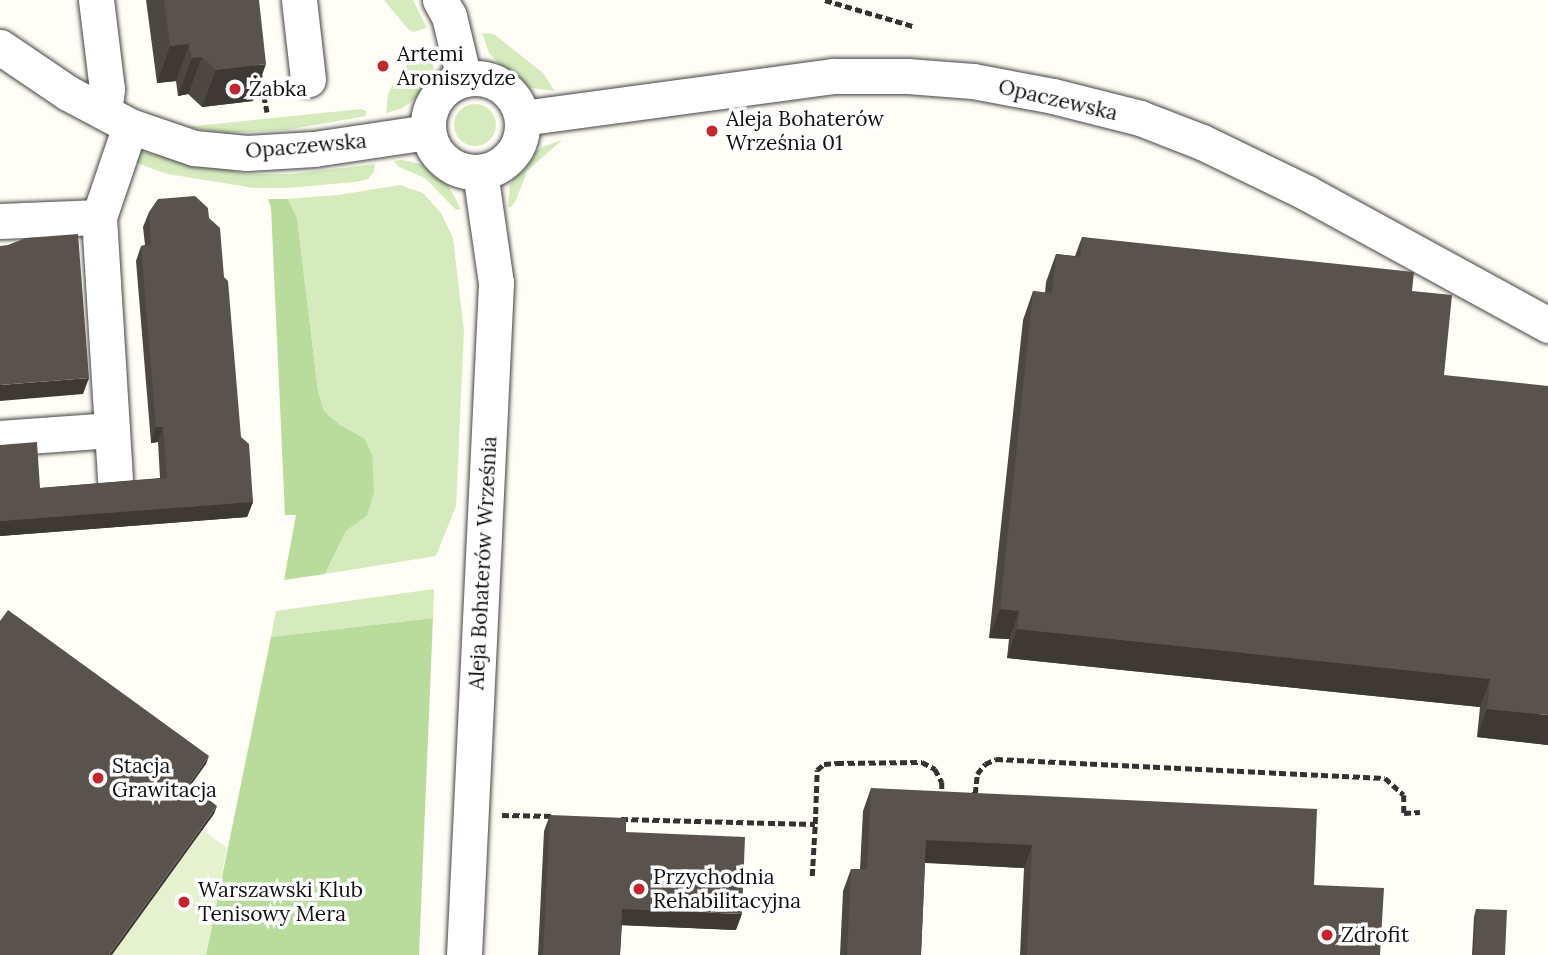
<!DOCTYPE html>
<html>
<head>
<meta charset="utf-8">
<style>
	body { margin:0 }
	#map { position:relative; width:1548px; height:955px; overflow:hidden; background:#fffdf5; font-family:Lora,serif }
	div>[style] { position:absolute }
	.green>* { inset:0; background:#d5ebbd }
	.round { border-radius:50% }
	.forest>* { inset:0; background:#b9dc9c }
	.pitch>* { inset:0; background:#e6f2cf }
	.path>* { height:4.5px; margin-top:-2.25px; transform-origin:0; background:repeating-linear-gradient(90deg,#333 0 7px,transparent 0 10.5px) }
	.roads { filter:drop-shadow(0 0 2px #444) drop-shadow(0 0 2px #444) }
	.minor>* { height:35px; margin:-17.5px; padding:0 17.5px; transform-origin:17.5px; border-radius:17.5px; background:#fff }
	.minor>.ring { margin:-17.5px; padding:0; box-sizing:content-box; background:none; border:35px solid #fff; border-radius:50% }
	.wall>* { inset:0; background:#4d4742 }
	.shaded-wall>* { inset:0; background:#3f3936 }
	.building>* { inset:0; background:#5a524d }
	.dots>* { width:19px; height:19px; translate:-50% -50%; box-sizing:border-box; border:4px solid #fff; border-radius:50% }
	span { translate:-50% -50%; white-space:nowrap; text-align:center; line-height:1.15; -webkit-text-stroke:7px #fff; paint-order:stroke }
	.poi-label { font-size:21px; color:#111 }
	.left { translate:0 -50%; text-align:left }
	.street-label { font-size:21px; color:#111 }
</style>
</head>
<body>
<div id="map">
	<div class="green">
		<div style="clip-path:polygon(384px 0,413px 0,427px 28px,413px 32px,408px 29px)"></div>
		<div style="clip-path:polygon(482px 33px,494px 34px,543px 73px,555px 91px,531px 88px,508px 73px,489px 53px)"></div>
		<div style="clip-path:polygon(434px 46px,433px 71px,422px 94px,401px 109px,386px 113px,388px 94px,394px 82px,415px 54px)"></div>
		<div class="round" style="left:454px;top:104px;width:42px;height:42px"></div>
		<div style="clip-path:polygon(361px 109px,366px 111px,366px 116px,286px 130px,225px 133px,186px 127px)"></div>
		<div style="clip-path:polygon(562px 140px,527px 171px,516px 200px,511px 207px,508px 207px,510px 185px,524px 161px,542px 147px)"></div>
		<div style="clip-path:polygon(139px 151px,245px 174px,291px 174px,375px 164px,374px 172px,368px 179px,355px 182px,287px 188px,254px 188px,168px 174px,131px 161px)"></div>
		<div style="clip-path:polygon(402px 160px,421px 164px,447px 183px,461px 209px,456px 210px,425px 178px,399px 167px,394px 161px)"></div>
		<div style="clip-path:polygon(400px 185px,423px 193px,441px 213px,453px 238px,464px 331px,456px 506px,436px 556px,325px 574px,346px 531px,367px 516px,364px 438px,340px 425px,324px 411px,318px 391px,297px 218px,288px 199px,338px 195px)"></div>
		<div style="clip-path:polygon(434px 589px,433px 618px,271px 637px,276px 611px)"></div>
	</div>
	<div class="forest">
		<div style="clip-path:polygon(268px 199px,288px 199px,297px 218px,318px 391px,324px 411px,340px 425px,364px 438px,372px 455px,374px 492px,367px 516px,346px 531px,325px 574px,284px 580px,296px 515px,285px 515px,271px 208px)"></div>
		<div style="clip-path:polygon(433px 618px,419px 955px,206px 955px,271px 637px)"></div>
	</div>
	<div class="pitch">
		<div style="clip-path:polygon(203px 830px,227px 848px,206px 955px,112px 955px)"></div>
	</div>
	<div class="path">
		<div style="left:825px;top:0;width:92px;rotate:16.5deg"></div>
		<div style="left:260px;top:75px;width:38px;rotate:79deg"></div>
		<div style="left:972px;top:794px;width:3px"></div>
		<div style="left:975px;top:794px;width:20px;rotate:-84deg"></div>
		<div style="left:977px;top:774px;width:13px;rotate:-51deg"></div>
		<div style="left:985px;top:764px;width:12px;rotate:-24deg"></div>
		<div style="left:996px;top:759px;width:389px;rotate:2.8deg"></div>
		<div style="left:1385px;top:778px;width:25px;rotate:42deg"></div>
		<div style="left:1404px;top:795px;width:18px;rotate:90deg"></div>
		<div style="left:1404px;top:813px;width:16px;rotate:-4deg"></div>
		<div style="left:502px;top:815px;width:51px;rotate:1.1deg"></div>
		<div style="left:621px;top:819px;width:194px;rotate:1.5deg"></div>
		<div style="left:815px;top:824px;width:54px;rotate:-87.9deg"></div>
		<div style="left:817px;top:770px;width:9px;rotate:-41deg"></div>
		<div style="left:824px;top:764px;width:13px;rotate:-4deg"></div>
		<div style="left:837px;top:763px;width:85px;rotate:-0.7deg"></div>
		<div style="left:922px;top:762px;width:15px;rotate:28deg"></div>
		<div style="left:935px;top:769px;width:15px;rotate:62deg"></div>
		<div style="left:942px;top:782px;width:11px;rotate:90deg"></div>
		<div style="left:812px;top:876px;width:52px;rotate:-86.7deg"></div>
	</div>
	<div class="roads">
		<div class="minor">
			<div style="left:96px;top:0;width:90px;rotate:83deg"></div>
			<div style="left:107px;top:89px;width:23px;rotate:97deg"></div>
			<div style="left:299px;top:0;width:80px;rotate:83.5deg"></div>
			<div style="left:440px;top:0;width:18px;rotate:61deg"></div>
			<div style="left:449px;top:16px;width:65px;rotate:76.6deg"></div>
			<div style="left:0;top:47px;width:82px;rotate:34.1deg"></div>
			<div style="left:68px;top:93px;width:70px;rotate:28deg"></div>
			<div style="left:130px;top:126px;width:68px;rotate:19deg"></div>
			<div style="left:194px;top:148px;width:53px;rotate:5.4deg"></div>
			<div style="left:247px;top:153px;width:67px;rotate:-3.4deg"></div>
			<div style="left:314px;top:149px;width:115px;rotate:-8.5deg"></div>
			<div class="ring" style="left:428px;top:78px;width:59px;height:59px"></div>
			<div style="left:522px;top:118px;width:315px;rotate:-7.7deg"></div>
			<div style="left:834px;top:76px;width:73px"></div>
			<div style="left:907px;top:76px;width:66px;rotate:4.3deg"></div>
			<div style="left:973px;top:81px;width:81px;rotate:10.6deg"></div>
			<div style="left:1053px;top:96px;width:90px;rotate:14.2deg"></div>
			<div style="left:1140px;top:118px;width:66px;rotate:21.2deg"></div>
			<div style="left:1202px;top:142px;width:117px;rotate:25.9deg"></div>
			<div style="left:1307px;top:193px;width:275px;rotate:28.7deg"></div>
			<div style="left:99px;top:217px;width:96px;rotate:-71.2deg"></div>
			<div style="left:0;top:221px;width:99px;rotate:-2.3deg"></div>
			<div style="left:99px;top:217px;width:262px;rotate:86.5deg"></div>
			<div style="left:0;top:438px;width:112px;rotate:-4.1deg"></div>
			<div style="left:464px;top:955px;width:673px;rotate:-87.27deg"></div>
			<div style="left:496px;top:283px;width:112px;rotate:-98.2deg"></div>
		</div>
	</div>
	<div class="wall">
		<div style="clip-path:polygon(146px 0,259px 0,253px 101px,202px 107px,188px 94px,178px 96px,176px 81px,157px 83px)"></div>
		<div style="clip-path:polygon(149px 212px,241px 437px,253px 502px,247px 517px,0 536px,0 445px,40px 488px,160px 478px,158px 442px,151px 443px,136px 261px,141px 246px,145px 245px,143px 227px)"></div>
		<div style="clip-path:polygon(1082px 237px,1412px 291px,1444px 375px,1548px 745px,1477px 737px,1480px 707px,1007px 658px,1009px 639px,989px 638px,1023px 320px,1033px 291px,1045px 293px,1046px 282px,1056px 254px,1075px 256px)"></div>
		<div style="clip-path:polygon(871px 788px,1314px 885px,1380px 955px,1020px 955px,1024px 868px,925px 863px,921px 955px,840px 955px,843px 891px,851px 869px,860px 869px,863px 811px)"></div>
		<div style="clip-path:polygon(550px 815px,736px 930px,622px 925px,620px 955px,538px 955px,544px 831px)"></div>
		<div style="clip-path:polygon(1476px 909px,1505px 955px,1472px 955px,1474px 917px)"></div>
	</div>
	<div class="shaded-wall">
		<div style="clip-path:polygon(189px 44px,176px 81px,157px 83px,170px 46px)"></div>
		<div style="clip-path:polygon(202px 57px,188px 94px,178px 96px,192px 58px)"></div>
		<div style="clip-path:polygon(266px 64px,253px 101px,202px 107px,216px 70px)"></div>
		<div style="clip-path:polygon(89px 378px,83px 394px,0 401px,0 385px)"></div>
		<div style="clip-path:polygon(156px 427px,163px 427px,158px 442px,151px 443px)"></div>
		<div style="clip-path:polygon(253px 502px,247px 517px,0 536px,0 521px)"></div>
		<div style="clip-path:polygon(1000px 609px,1019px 611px,1009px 639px,989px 638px)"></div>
		<div style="clip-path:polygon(1017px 629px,1490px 679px,1480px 707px,1007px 658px)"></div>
		<div style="clip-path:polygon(1487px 709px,1548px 715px,1548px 745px,1477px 737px)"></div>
		<div style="clip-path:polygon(209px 756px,206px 764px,186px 792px,189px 784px)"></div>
		<div style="clip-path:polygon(217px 806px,214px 814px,112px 955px,109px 955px)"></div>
		<div style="clip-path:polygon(926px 840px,1032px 845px,1024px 868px,918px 862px)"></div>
		<div style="clip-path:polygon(622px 909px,742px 914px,736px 930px,617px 925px)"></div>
	</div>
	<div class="building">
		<div style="clip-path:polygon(164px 0,259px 0,266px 64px,216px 70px,202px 57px,192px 58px,189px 44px,170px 46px)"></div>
		<div style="clip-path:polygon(195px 196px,208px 208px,209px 218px,220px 228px,224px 277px,228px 281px,241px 437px,249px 444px,253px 502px,0 521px,0 445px,37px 442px,40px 488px,167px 478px,163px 427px,156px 427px,141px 246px,151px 245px,149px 212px,158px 199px)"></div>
		<div style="clip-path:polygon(78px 234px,89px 378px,0 385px,0 246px,8px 245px,26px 238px)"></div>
		<div style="clip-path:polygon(1082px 237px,1414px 272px,1412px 291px,1452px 295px,1444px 375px,1548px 386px,1548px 715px,1487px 709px,1490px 679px,1017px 629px,1019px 611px,1000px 609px,1033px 291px,1052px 293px,1056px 254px,1080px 257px)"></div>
		<div style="clip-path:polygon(8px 610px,209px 756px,189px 784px,217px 806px,109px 955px,0 955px,0 621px)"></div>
		<div style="clip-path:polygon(871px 788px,1317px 809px,1314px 885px,1384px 888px,1380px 955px,1027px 955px,1032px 845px,926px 840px,921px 955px,847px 955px,851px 869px,867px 869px)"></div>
		<div style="clip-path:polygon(550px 815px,626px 818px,626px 832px,745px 837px,742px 914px,622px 909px,620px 955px,543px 955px)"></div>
		<div style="clip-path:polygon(1476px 909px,1507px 910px,1505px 955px,1474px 955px)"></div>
	</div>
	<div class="dots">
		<div style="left:383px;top:66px;background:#c4262e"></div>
		<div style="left:235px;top:89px;background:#c4262e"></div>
		<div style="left:712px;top:131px;background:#c4262e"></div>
		<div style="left:98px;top:778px;background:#c4262e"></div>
		<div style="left:639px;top:889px;background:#c4262e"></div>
		<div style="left:184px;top:902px;background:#c4262e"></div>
		<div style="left:1327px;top:935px;background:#c4262e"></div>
	</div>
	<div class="poi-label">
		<span class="left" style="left:397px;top:66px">Artemi<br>Aroniszydze</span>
		<span class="left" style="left:249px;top:89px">Żabka</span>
		<span class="left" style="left:726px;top:131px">Aleja Bohaterów<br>Września 01</span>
		<span class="left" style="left:112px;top:778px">Stacja<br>Grawitacja</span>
		<span class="left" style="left:653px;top:889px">Przychodnia<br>Rehabilitacyjna</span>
		<span class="left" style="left:198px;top:902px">Warszawski Klub<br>Tenisowy Mera</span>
		<span class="left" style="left:1341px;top:935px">Zdrofit</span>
	</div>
	<div class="street-label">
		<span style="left:1058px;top:100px;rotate:13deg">Opaczewska</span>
		<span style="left:306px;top:146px;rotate:-5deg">Opaczewska</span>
		<span style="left:483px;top:563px;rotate:-87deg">Aleja Bohaterów Września</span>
	</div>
</div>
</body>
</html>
